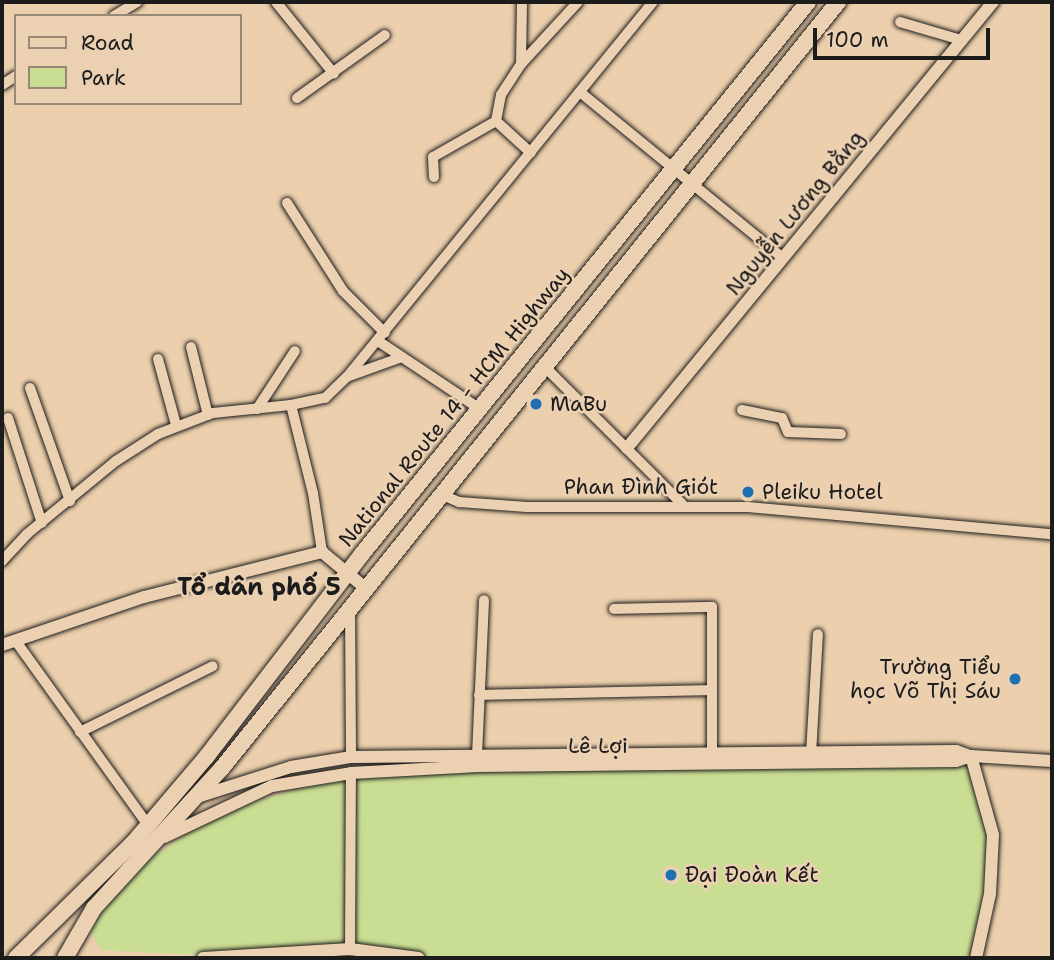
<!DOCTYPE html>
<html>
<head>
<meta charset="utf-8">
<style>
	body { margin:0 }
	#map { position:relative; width:1054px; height:960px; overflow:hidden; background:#eccfac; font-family:"Shantell Sans",sans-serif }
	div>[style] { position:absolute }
	.green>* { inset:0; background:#cade93 }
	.roads { filter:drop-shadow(0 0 2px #1c1c1c) drop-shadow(0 0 2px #1c1c1c) }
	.minor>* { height:10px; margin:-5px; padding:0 5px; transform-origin:5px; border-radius:5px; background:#ebd0b2 }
	.tertiary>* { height:12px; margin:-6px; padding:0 6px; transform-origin:6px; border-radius:6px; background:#ebd0b2 }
	.primary>* { height:16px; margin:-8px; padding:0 8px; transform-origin:8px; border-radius:8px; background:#ebd0b2 }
	.dots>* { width:19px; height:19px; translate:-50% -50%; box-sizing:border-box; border:4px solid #ebd0b2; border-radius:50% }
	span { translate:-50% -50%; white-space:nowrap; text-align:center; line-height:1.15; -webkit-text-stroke:5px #ebd0b2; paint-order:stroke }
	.street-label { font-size:21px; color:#1c1c1c }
	.poi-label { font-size:21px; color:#1c1c1c }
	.left { translate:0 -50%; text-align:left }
	.right { translate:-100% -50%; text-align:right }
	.quarter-label { font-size:24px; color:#1c1c1c; font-weight:700 }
	.frame { position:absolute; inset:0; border:4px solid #1c1c1c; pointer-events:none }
	.legend { position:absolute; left:14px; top:14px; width:228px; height:91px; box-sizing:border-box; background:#ebd0b2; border:2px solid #988876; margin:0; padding:9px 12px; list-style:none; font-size:21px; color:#1c1c1c }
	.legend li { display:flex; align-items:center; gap:14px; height:35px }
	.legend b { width:35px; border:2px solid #988876 }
	.scale { position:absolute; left:813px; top:28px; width:177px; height:32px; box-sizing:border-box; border:4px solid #1c1c1c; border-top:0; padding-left:9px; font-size:21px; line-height:24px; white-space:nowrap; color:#1c1c1c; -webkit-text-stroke:5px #ebd0b2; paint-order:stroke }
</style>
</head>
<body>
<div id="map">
	<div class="green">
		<div style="clip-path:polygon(971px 756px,986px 799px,993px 867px,973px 958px,419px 958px,350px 949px,218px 956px,101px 950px,92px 934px,96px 913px,146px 861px,196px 828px,260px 800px,351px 773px)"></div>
	</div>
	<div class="roads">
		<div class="minor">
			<div style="left:276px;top:2px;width:92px;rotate:51.1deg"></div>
			<div style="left:522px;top:2px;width:62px;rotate:90.9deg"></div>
			<div style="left:521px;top:64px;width:37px;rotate:123deg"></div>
			<div style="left:501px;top:95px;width:26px;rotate:101deg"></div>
			<div style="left:496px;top:121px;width:47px;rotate:42.4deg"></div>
			<div style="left:114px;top:16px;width:27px;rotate:-31deg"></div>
			<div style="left:900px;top:22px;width:64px;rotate:16.4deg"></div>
			<div style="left:521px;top:64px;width:84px;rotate:-47.4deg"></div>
			<div style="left:2px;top:85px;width:17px;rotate:-33deg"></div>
			<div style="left:580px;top:92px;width:262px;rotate:39.3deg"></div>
			<div style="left:297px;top:98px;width:108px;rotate:-35.6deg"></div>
			<div style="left:434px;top:177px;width:20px;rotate:-93deg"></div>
			<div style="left:433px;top:157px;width:73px;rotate:-29.7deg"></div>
			<div style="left:287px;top:203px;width:104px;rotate:57.5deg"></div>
			<div style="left:343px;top:291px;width:59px;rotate:45deg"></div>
			<div style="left:378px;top:341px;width:123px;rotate:33.7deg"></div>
			<div style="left:191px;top:347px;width:70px;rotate:76deg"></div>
			<div style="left:158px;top:359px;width:68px;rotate:74.7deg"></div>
			<div style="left:543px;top:365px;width:197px;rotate:45deg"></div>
			<div style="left:349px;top:376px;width:56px;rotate:-19.7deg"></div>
			<div style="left:30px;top:388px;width:120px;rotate:70.5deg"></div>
			<div style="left:291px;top:405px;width:35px;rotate:-12deg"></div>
			<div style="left:325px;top:398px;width:30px;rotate:-44deg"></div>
			<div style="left:347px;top:377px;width:484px;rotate:-50.8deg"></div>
			<div style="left:257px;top:409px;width:69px;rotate:-56.8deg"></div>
			<div style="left:742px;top:410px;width:41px;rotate:11.3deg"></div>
			<div style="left:782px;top:418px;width:15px;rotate:67deg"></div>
			<div style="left:788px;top:432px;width:53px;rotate:2.2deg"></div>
			<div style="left:8px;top:418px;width:110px;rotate:72.1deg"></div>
			<div style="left:440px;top:494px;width:21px;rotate:23deg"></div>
			<div style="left:459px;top:502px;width:68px;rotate:4.2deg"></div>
			<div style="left:527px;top:507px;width:220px"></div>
			<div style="left:747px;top:507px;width:306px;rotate:5.1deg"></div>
			<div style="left:2px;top:561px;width:37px;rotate:-47deg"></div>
			<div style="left:27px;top:534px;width:115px;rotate:-39.4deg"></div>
			<div style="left:116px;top:461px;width:50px;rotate:-32.7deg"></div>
			<div style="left:158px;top:434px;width:59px;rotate:-20.9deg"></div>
			<div style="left:213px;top:413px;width:78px;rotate:-5.9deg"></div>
			<div style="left:291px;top:405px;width:91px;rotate:76deg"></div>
			<div style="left:313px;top:493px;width:60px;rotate:81.3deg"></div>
			<div style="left:350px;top:609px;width:148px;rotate:89.6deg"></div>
			<div style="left:614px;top:609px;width:98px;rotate:-1.2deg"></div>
			<div style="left:712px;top:607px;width:147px;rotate:90deg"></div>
			<div style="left:15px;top:640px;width:228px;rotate:54.3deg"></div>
			<div style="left:479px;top:695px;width:231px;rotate:-1.2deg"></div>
			<div style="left:80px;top:732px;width:148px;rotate:-26.4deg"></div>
			<div style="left:811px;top:754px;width:120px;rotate:-86.7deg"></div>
			<div style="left:477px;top:755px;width:155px;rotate:-87.4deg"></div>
			<div style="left:350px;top:949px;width:176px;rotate:-89.7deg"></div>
		</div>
		<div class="tertiary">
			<div style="left:627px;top:448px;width:577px;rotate:-50.63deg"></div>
			<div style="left:2px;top:645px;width:150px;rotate:-18.7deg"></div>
			<div style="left:144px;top:597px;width:184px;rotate:-14.2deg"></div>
			<div style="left:322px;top:552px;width:55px;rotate:39.8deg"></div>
			<div style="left:971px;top:756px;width:82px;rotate:74.4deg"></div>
			<div style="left:993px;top:835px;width:59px;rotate:92.9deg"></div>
			<div style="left:990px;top:894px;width:66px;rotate:102.3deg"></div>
			<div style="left:197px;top:797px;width:99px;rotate:-17.7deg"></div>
			<div style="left:291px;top:767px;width:61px;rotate:-9.5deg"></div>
			<div style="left:351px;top:757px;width:605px;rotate:-0.57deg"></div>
			<div style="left:956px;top:751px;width:15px;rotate:20deg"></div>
			<div style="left:164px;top:837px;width:119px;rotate:-25.3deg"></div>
			<div style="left:272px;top:786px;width:80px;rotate:-9.3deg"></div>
			<div style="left:351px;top:773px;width:127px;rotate:-3.2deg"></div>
			<div style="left:478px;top:766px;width:478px;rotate:-0.6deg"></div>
			<div style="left:956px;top:761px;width:16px;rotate:-18deg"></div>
			<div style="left:971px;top:756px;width:81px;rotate:3.5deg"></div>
			<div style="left:203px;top:958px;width:147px;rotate:-3.5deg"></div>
			<div style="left:350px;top:949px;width:69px;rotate:7.5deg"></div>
		</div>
		<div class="primary">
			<div style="left:16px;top:958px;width:164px;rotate:-44.5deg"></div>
			<div style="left:133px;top:843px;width:114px;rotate:-49.6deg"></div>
			<div style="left:207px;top:756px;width:255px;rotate:-52.5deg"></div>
			<div style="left:362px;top:554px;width:710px;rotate:-51.06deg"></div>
			<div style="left:65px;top:958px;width:58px;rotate:-59.9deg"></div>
			<div style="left:94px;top:908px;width:190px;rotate:-47.6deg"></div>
			<div style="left:222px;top:768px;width:983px;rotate:-51.19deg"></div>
		</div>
	</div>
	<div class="dots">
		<div style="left:536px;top:404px;background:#1f6fb2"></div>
		<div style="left:748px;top:492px;background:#1f6fb2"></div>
		<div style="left:1015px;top:679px;background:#1f6fb2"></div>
		<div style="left:671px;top:875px;background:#1f6fb2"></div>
	</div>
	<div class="street-label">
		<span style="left:795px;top:213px;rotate:-51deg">Nguyễn Lương Bằng</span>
		<span style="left:454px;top:407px;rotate:-51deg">National Route 14 - HCM Highway</span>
		<span style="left:641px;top:487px">Phan Đình Giót</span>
		<span style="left:598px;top:746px">Lê Lợi</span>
	</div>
	<div class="poi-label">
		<span class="left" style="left:550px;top:404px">MaBu</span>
		<span class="left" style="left:762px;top:492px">Pleiku Hotel</span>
		<span class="right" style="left:1001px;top:679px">Trường Tiểu<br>học Võ Thị Sáu</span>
		<span class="left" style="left:685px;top:875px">Đại Đoàn Kết</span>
	</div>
	<div class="quarter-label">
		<span style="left:259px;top:588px">Tổ dân phố 5</span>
	</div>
	<div class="frame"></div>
	<ul class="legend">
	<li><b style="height:9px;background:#ebd0b2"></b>Road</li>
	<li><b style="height:19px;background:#cade93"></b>Park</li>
	</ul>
	<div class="scale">100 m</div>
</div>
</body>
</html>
